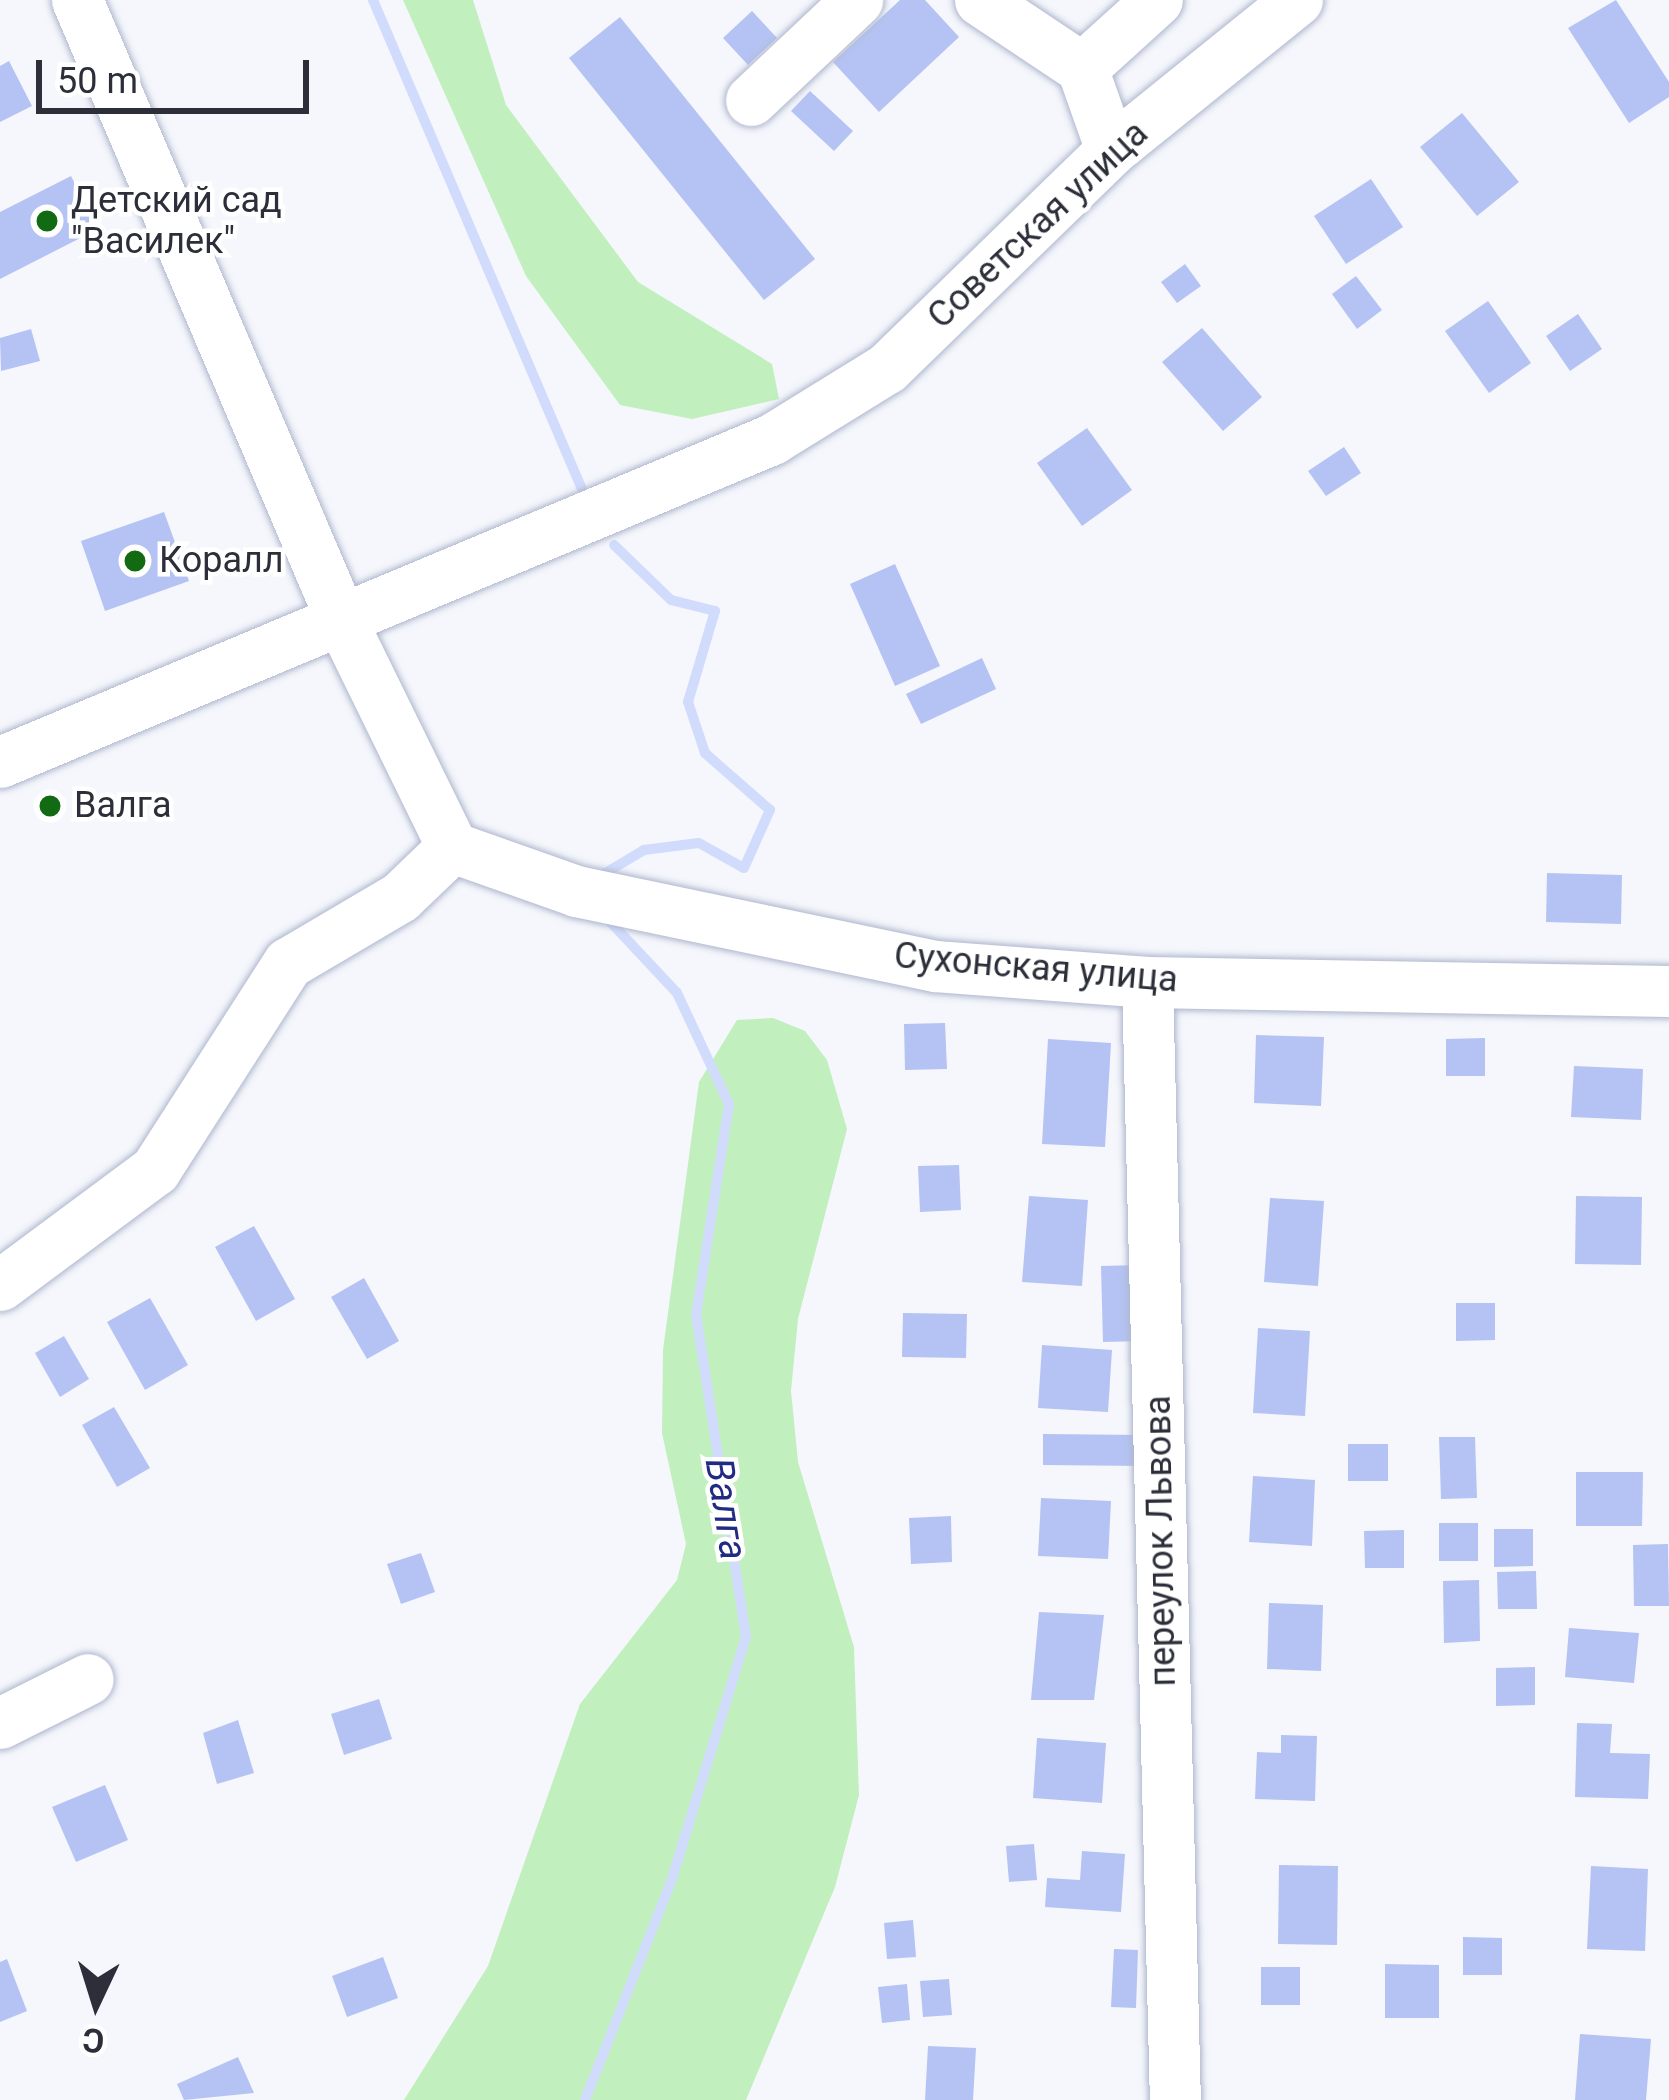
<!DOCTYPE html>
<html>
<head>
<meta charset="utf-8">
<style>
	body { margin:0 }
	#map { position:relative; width:1669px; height:2100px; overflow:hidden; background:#f5f7fc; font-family:Roboto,sans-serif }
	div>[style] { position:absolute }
	.green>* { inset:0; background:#c1efbd }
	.stream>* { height:10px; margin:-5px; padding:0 5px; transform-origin:5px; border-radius:5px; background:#d1dcfd }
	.building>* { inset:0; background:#b4c3f3 }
	.roads { filter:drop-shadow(0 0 3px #afb7ce) drop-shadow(0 0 3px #afb7ce) }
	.minor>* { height:51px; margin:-25.5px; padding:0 25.5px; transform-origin:25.5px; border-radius:25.5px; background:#fff }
	.dots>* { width:33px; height:33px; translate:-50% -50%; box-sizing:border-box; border:6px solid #fff; border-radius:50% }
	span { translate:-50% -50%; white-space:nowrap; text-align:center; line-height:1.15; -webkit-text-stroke:9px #fff; paint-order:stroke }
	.poi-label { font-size:36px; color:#2c2f39 }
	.left { translate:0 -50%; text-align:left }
	.street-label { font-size:36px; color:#2c2f39 }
	.water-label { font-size:39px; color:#222b83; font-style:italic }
	.north { position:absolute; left:36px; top:1944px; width:120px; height:120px; -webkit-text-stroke:9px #fff; paint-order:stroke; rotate:184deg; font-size:33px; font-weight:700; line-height:48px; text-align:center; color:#2c2f39 }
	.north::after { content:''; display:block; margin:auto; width:42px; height:54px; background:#2c2f39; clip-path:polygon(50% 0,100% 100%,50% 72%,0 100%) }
	.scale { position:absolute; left:36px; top:60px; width:273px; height:54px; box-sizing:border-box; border:6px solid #2c2f39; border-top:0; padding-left:15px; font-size:36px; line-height:42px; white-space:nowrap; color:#2c2f39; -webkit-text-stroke:9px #fff; paint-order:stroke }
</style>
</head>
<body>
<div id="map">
	<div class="green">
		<div style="clip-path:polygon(403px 0,473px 0,506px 105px,638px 282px,772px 364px,779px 399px,692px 419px,620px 405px,526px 276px)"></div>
		<div style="clip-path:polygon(773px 1018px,805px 1031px,827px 1060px,847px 1129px,798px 1319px,791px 1391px,798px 1462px,854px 1647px,859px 1795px,835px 1887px,746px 2100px,404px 2100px,488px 1966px,580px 1704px,677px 1580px,686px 1544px,662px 1433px,663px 1350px,699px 1082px,737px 1020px)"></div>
	</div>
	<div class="stream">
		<div style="left:373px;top:0;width:530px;rotate:66.87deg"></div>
		<div style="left:597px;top:878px;width:55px;rotate:-30.8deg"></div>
		<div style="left:644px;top:850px;width:55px;rotate:-7.3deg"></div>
		<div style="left:699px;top:843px;width:51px;rotate:29.1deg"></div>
		<div style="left:744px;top:868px;width:64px;rotate:-65.9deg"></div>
		<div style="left:770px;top:810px;width:86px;rotate:-138.8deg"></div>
		<div style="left:705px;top:753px;width:54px;rotate:-108.4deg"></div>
		<div style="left:688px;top:702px;width:95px;rotate:-73.5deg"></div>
		<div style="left:715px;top:611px;width:45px;rotate:-166deg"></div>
		<div style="left:671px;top:600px;width:79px;rotate:-136deg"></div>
		<div style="left:585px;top:2100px;width:234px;rotate:-68.5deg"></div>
		<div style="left:671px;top:1882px;width:256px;rotate:-73deg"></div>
		<div style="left:746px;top:1637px;width:326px;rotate:-98.8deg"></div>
		<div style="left:696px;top:1315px;width:214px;rotate:-81.1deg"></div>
		<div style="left:729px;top:1104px;width:123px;rotate:-115.1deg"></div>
		<div style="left:677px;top:993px;width:104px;rotate:-133.1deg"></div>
	</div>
	<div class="building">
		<div style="clip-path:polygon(900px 0,925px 0,959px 37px,879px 112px,833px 62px)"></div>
		<div style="clip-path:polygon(1616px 0,1669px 82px,1669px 97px,1629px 123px,1568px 28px)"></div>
		<div style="clip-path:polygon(752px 11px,777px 38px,748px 65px,723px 38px)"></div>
		<div style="clip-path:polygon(620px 17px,815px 259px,764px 300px,569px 58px)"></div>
		<div style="clip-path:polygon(9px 61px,32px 106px,0 122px,0 66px)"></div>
		<div style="clip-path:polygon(810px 91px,853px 131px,834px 151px,791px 111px)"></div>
		<div style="clip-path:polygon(1462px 113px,1519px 182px,1477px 216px,1420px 147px)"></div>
		<div style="clip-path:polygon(71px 176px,98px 229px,0 279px,0 212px)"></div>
		<div style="clip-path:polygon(1371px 179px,1403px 227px,1346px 264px,1314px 216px)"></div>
		<div style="clip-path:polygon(1185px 264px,1201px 286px,1177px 303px,1161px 282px)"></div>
		<div style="clip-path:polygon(1356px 276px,1382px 310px,1357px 329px,1332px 294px)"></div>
		<div style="clip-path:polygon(1488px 301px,1531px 363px,1489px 393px,1445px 331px)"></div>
		<div style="clip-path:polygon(1578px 314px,1602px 349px,1570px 371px,1546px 336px)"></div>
		<div style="clip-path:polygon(1202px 328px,1262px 397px,1223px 431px,1162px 362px)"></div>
		<div style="clip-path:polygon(31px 329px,40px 361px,1px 371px,0 338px)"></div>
		<div style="clip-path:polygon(1087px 428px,1132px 490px,1082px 526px,1037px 463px)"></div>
		<div style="clip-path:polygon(1344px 447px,1361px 473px,1326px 496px,1308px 471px)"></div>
		<div style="clip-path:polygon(164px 512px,189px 581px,105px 611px,81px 541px)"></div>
		<div style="clip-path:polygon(895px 564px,940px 666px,895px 686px,850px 584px)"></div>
		<div style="clip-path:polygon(982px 658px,996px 689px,921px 724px,906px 694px)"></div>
		<div style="clip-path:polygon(1547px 873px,1622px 875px,1621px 924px,1546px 922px)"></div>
		<div style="clip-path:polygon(945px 1023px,947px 1069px,905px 1070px,904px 1024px)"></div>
		<div style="clip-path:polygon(1256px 1035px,1324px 1037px,1321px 1106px,1254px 1103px)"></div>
		<div style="clip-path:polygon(1485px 1038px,1485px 1076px,1446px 1076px,1446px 1039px)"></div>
		<div style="clip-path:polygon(1048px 1039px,1111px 1043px,1105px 1147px,1042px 1144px)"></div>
		<div style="clip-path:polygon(1574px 1066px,1643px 1069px,1641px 1120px,1571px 1117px)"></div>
		<div style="clip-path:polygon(959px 1165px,961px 1210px,920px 1212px,918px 1166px)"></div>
		<div style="clip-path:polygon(1029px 1196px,1088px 1200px,1082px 1286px,1022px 1282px)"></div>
		<div style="clip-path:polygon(1576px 1196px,1642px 1197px,1641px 1265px,1575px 1264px)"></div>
		<div style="clip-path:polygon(1270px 1198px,1324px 1201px,1318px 1286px,1264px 1282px)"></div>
		<div style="clip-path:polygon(254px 1226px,295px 1299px,256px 1321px,215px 1247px)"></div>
		<div style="clip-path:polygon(1140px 1265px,1143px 1341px,1103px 1342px,1101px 1266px)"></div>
		<div style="clip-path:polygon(364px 1278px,399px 1341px,367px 1359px,331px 1297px)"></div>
		<div style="clip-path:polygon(150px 1298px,188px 1365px,145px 1390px,107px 1322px)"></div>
		<div style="clip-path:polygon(1456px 1303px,1495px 1303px,1495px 1340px,1456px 1341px)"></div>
		<div style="clip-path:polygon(903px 1313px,967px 1314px,966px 1358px,902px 1357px)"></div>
		<div style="clip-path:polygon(1258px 1328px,1310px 1331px,1305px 1416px,1253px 1413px)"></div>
		<div style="clip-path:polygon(64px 1336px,89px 1379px,60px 1397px,35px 1353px)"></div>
		<div style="clip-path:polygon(1042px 1345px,1112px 1350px,1108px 1412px,1038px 1408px)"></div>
		<div style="clip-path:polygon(114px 1407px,150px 1468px,117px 1487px,82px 1425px)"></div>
		<div style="clip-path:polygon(1043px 1434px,1144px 1435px,1144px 1466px,1043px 1465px)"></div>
		<div style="clip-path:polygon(1439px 1437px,1475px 1437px,1477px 1498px,1441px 1499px)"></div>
		<div style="clip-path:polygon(1348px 1444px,1388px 1444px,1388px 1481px,1348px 1481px)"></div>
		<div style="clip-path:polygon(1576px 1472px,1643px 1472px,1642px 1526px,1576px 1526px)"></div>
		<div style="clip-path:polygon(1253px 1476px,1315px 1480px,1312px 1546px,1249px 1542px)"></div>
		<div style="clip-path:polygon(1041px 1498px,1111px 1501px,1108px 1559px,1038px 1556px)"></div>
		<div style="clip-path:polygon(951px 1516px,952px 1562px,911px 1564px,909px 1518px)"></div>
		<div style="clip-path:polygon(1439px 1523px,1478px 1523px,1478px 1561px,1439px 1561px)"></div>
		<div style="clip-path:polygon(1494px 1529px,1533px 1529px,1533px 1566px,1494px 1567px)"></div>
		<div style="clip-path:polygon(1404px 1530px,1404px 1568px,1365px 1568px,1364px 1531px)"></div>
		<div style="clip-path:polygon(1668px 1544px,1669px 1606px,1634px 1606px,1633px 1545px)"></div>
		<div style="clip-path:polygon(421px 1553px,435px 1592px,401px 1604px,387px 1564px)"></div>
		<div style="clip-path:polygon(1536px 1571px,1537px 1609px,1498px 1609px,1497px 1572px)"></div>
		<div style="clip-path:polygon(1479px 1580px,1480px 1641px,1444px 1643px,1443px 1581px)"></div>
		<div style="clip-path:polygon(1269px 1603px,1323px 1605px,1321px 1671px,1267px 1669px)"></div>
		<div style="clip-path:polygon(1039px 1612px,1104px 1615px,1094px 1700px,1031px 1700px)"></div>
		<div style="clip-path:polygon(1569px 1628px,1639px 1633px,1634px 1683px,1565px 1677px)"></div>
		<div style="clip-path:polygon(1535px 1667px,1535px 1705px,1496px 1706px,1496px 1668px)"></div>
		<div style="clip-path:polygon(379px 1699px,392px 1739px,344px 1755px,331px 1714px)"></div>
		<div style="clip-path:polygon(238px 1720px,254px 1773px,217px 1784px,203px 1733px)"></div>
		<div style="clip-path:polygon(1577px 1723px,1612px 1724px,1610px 1753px,1650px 1754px,1648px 1799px,1575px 1797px)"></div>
		<div style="clip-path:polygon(1281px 1735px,1317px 1736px,1315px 1801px,1255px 1799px,1257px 1752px,1281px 1753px)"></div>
		<div style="clip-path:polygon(1037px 1738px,1106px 1743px,1102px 1803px,1033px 1798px)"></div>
		<div style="clip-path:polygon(105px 1785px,128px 1840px,76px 1862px,52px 1807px)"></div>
		<div style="clip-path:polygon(1034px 1844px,1037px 1880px,1009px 1882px,1006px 1846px)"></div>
		<div style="clip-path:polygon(1082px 1851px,1125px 1854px,1121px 1912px,1045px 1907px,1047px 1878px,1080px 1880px)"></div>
		<div style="clip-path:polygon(1279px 1865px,1338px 1866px,1337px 1945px,1278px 1944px)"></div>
		<div style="clip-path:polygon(1591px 1866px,1648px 1869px,1645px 1951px,1587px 1949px)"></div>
		<div style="clip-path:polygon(913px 1920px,916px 1957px,887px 1959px,884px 1923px)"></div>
		<div style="clip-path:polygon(1463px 1937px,1502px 1938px,1502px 1975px,1463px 1975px)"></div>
		<div style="clip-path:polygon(1114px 1949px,1138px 1950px,1136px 2008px,1111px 2007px)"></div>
		<div style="clip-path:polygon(383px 1957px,398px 1998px,347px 2017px,332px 1976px)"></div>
		<div style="clip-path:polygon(7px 1959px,27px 2011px,0 2022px,0 1962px)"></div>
		<div style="clip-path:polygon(1385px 1964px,1439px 1965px,1439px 2018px,1385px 2018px)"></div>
		<div style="clip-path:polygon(1261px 1967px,1300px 1967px,1300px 2005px,1261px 2005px)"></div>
		<div style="clip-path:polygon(949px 1979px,952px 2015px,923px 2017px,920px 1981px)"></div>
		<div style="clip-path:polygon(907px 1984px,910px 2020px,882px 2023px,878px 1987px)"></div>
		<div style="clip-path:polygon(1580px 2034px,1651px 2039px,1646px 2100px,1575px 2100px)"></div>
		<div style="clip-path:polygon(928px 2046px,976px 2048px,973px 2100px,925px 2100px)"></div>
		<div style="clip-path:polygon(238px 2057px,254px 2093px,184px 2100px,177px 2084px)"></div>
	</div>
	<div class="roads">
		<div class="minor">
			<div style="left:77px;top:0;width:676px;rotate:66.92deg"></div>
			<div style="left:342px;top:622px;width:250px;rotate:63.9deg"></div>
			<div style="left:452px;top:847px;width:132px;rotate:19.5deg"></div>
			<div style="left:576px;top:891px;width:367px;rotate:11.8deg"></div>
			<div style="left:935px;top:966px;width:213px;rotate:4.3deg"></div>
			<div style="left:1147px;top:982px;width:522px;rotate:0.99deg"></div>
			<div style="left:980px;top:0;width:123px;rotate:33.7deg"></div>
			<div style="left:1082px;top:68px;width:87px;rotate:70.5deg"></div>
			<div style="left:1082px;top:68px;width:101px;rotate:-42.2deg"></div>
			<div style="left:751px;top:100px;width:146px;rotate:-43.3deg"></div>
			<div style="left:0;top:762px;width:837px;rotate:-22.7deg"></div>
			<div style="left:772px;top:439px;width:135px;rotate:-31.7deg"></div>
			<div style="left:887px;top:368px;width:313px;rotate:-44.2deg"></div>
			<div style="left:1111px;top:150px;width:239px;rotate:-38.9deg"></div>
			<div style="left:1147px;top:982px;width:1118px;rotate:88.57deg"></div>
			<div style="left:0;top:1285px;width:193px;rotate:-36.6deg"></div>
			<div style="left:155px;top:1170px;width:246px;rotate:-57.3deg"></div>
			<div style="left:288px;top:963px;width:130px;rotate:-30.5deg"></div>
			<div style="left:400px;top:897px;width:72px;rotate:-43.9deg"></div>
			<div style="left:0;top:1723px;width:98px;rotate:-26.6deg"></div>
		</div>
	</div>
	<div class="dots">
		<div style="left:47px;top:221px;background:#126a12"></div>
		<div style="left:135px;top:561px;background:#126a12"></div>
		<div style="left:50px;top:806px;background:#126a12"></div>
	</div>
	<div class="poi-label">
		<span class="left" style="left:71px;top:221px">Детский сад<br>"Василек"</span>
		<span class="left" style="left:159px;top:561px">Коралл</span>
		<span class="left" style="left:74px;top:806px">Валга</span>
	</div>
	<div class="street-label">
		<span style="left:1038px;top:225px;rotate:-43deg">Советская улица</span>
		<span style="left:1036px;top:968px;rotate:5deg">Сухонская улица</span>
		<span style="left:1161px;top:1541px;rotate:-91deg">переулок Львова</span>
	</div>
	<div class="water-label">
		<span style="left:726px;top:1509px;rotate:81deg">Валга</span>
	</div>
	<div class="north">С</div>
	<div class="scale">50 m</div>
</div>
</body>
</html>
